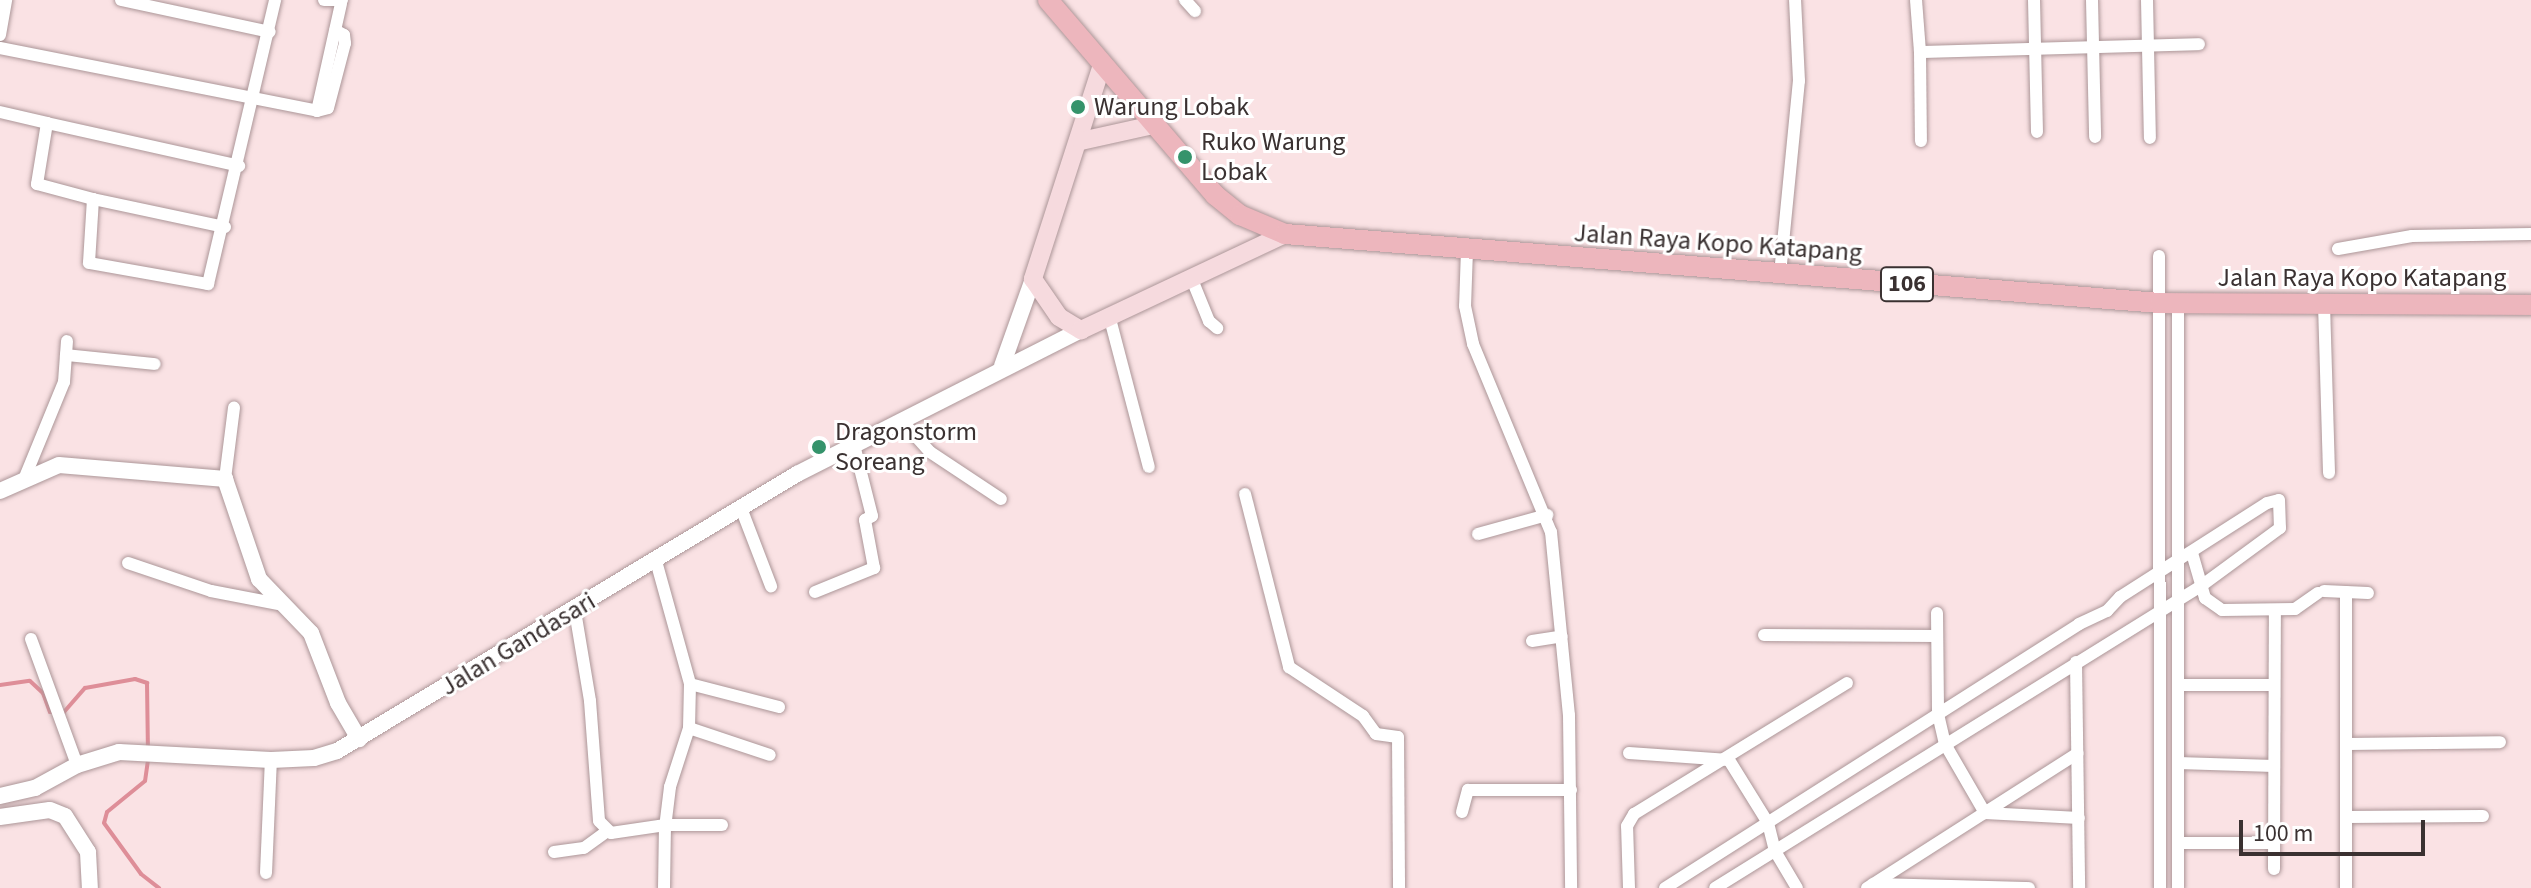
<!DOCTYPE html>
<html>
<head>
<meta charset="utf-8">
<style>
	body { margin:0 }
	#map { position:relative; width:2531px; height:888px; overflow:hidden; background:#fae2e4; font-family:"Source Sans 3",sans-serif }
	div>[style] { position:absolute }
	.stream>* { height:4px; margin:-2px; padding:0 2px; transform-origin:2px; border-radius:2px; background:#de8e98 }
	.roads { filter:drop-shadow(0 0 2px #ac9698) drop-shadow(0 0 2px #ac9698) }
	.minor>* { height:12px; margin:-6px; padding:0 6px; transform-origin:6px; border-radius:6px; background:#fff }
	.tertiary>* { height:16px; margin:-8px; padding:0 8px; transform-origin:8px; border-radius:8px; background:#fff }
	.secondary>* { height:18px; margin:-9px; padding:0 9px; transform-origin:9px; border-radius:9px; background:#f6dade }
	.primary>* { height:20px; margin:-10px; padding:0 10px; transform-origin:10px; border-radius:10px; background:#edb6bd }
	.dots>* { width:22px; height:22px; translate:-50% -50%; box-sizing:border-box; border:4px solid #fff; border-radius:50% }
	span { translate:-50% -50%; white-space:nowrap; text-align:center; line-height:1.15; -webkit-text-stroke:6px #fff; paint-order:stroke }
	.shield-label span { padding:2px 6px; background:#fff; border:2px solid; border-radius:6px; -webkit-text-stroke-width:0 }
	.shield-label { font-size:24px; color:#3a3131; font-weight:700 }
	.poi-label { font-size:26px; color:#3a3131 }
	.left { translate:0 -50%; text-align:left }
	.street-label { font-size:26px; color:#3a3131 }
	.scale { position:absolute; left:2239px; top:820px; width:186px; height:36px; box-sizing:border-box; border:4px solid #3a3131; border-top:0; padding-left:10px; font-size:24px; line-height:28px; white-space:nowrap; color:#3a3131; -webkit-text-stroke:6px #fff; paint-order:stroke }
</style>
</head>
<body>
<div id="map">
	<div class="stream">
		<div style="left:0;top:685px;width:30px;rotate:-8deg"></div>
		<div style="left:30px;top:681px;width:18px;rotate:43deg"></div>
		<div style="left:43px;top:693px;width:20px;rotate:70deg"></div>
		<div style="left:50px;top:712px;width:14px"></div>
		<div style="left:64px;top:712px;width:32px;rotate:-49deg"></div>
		<div style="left:85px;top:688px;width:51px;rotate:-10.2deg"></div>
		<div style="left:135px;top:679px;width:13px;rotate:18deg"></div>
		<div style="left:147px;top:683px;width:68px;rotate:89.2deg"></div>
		<div style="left:148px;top:760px;width:21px;rotate:98deg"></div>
		<div style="left:145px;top:781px;width:49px;rotate:140.8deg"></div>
		<div style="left:107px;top:812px;width:11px;rotate:105deg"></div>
		<div style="left:104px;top:823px;width:63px;rotate:54deg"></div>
		<div style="left:141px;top:874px;width:23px;rotate:38deg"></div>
	</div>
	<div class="roads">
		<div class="minor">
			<div style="left:121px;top:0;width:152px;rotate:12.1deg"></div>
			<div style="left:324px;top:0;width:18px"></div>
			<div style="left:1185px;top:0;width:15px;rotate:48deg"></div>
			<div style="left:1916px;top:0;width:52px;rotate:85.6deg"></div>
			<div style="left:1920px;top:52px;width:279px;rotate:-1.6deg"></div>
			<div style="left:2034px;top:0;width:132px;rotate:88.7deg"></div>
			<div style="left:2092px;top:0;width:137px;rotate:88.7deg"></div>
			<div style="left:2147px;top:0;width:138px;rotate:88.8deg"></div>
			<div style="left:0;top:35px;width:36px;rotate:-80deg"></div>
			<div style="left:0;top:48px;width:323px;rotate:11.2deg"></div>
			<div style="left:317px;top:111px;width:110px;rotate:-77.4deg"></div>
			<div style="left:1920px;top:52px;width:89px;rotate:89.4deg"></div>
			<div style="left:317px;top:111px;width:11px;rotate:-15deg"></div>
			<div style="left:328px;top:108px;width:67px;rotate:-75.3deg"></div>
			<div style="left:345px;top:43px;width:8px;rotate:-97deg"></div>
			<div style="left:344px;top:35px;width:10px;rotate:-151deg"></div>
			<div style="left:0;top:112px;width:48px;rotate:13.2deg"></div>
			<div style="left:47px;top:123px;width:62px;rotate:99.3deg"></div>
			<div style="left:37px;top:184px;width:58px;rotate:15deg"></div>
			<div style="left:93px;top:199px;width:64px;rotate:93.6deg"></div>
			<div style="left:89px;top:263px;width:121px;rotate:10deg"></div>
			<div style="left:208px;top:284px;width:292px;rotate:-76.7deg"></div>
			<div style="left:47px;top:123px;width:197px;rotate:12.6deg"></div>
			<div style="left:93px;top:199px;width:135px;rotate:12deg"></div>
			<div style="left:2338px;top:249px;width:75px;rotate:-10deg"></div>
			<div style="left:2412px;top:236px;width:119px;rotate:-1deg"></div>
			<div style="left:1467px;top:250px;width:56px;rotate:92deg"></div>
			<div style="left:1465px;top:306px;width:39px;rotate:78deg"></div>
			<div style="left:1473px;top:344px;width:204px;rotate:67.5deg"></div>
			<div style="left:1551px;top:532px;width:184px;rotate:84.4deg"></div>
			<div style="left:1569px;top:715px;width:173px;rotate:89.3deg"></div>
			<div style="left:2159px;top:256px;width:632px;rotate:89.91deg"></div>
			<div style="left:1780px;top:274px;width:194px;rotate:-84.4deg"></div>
			<div style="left:1799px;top:81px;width:81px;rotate:-92.8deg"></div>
			<div style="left:1191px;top:277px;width:48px;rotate:67.8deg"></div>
			<div style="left:1209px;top:321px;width:11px;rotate:41deg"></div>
			<div style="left:2324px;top:304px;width:169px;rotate:88.3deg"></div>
			<div style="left:1109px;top:315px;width:157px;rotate:75.3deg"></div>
			<div style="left:66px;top:355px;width:89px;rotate:5.8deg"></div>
			<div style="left:903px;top:422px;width:40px;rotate:48deg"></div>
			<div style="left:930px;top:452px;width:85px;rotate:33.5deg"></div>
			<div style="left:25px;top:477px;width:103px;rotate:-67.7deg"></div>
			<div style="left:64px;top:382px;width:41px;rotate:-85.8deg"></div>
			<div style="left:225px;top:479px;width:72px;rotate:-82.8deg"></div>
			<div style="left:1245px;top:494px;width:179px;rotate:75.7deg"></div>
			<div style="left:1289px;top:667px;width:89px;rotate:33.5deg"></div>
			<div style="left:1363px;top:716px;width:22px;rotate:54deg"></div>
			<div style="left:1376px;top:734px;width:22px;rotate:8deg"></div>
			<div style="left:1398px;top:737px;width:151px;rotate:89.6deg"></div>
			<div style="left:741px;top:508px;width:84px;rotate:69deg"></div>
			<div style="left:1478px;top:534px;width:72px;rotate:-15.4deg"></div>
			<div style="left:2192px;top:553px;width:47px;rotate:73.9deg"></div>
			<div style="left:2205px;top:598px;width:21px;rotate:35deg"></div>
			<div style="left:2222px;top:610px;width:73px;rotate:-0.8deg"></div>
			<div style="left:2295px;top:609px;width:28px;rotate:-35deg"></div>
			<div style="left:656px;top:561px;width:128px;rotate:74.5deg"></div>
			<div style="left:690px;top:684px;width:44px;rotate:91.3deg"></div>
			<div style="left:689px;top:728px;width:62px;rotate:107.9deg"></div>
			<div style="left:670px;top:787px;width:38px;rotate:97deg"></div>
			<div style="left:665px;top:825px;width:57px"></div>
			<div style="left:128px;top:563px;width:88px;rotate:18.6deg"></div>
			<div style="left:211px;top:591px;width:74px;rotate:10.9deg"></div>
			<div style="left:2324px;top:591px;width:44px;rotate:2.6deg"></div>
			<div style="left:815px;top:592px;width:64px;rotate:-22.1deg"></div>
			<div style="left:874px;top:568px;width:49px;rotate:-100.6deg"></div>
			<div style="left:865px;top:520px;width:8px;rotate:-30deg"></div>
			<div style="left:872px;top:516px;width:73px;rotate:-104.2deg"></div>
			<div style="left:575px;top:611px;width:91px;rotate:80.5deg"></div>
			<div style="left:590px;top:701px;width:120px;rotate:85.7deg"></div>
			<div style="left:599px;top:821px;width:17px;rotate:45deg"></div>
			<div style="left:611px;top:833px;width:55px;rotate:-8.4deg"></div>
			<div style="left:665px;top:825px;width:63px;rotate:90.9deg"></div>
			<div style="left:1937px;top:613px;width:101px;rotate:89.4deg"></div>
			<div style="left:1938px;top:714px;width:31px;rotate:77deg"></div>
			<div style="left:1945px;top:744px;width:80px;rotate:59.9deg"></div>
			<div style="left:1985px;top:813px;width:94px;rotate:3deg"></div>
			<div style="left:1764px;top:635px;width:173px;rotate:0.3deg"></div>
			<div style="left:31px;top:639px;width:134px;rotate:69.9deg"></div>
			<div style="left:1532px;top:641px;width:30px;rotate:-9deg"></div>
			<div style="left:2076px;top:662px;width:226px;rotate:89.2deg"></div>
			<div style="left:690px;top:684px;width:92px;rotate:14.5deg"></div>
			<div style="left:2179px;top:685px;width:95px"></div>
			<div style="left:689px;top:728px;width:85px;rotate:18.4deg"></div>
			<div style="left:2347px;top:744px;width:153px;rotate:-0.7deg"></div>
			<div style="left:1629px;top:753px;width:100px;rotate:4deg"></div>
			<div style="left:1729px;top:760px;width:74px;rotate:58.2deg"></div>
			<div style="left:1768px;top:823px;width:29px;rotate:76deg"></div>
			<div style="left:1775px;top:851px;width:43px;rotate:59.3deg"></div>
			<div style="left:2178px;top:763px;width:96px;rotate:1.8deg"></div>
			<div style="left:1462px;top:812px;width:23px;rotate:-75deg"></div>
			<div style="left:1468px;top:790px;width:103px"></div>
			<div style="left:2347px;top:817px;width:136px;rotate:-0.4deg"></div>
			<div style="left:2178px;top:843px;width:96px"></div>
			<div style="left:554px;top:852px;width:30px;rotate:-8deg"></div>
			<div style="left:584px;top:848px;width:27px;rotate:-36deg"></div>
			<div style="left:2274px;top:869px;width:257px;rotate:-89.8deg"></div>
			<div style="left:266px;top:873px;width:113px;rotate:-87.5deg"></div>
			<div style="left:1873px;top:884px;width:156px;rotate:1.5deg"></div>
			<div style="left:1629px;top:888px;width:62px;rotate:-91.8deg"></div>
			<div style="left:1627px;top:826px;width:14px;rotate:-60deg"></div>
			<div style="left:1634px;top:814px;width:250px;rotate:-31.6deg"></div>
			<div style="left:1665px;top:888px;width:491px;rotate:-32.5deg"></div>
			<div style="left:2079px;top:624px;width:31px;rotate:-25deg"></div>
			<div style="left:2107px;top:611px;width:19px;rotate:-47deg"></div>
			<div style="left:2120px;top:597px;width:174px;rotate:-32.6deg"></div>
			<div style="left:2267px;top:503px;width:12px;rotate:-14deg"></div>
			<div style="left:2279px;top:500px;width:28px;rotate:88deg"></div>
			<div style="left:2280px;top:528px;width:98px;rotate:143.7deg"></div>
			<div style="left:2201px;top:586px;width:572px;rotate:148.14deg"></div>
			<div style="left:1867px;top:888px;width:250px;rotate:-32.6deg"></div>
			<div style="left:2178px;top:888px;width:584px;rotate:-90deg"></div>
			<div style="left:2346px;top:888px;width:296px;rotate:-90deg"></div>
		</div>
		<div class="tertiary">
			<div style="left:1002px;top:366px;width:92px;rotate:-70.4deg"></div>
			<div style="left:0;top:491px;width:64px;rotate:-23.8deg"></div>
			<div style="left:59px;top:465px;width:167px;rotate:4.8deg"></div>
			<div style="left:225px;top:479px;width:106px;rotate:71.2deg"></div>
			<div style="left:259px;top:579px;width:75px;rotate:46.1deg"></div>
			<div style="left:311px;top:633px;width:75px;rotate:68.9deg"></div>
			<div style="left:338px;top:703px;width:42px;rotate:59.7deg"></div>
			<div style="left:0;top:796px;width:36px;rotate:-13deg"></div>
			<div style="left:35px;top:788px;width:48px;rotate:-28.7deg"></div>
			<div style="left:77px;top:765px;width:44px;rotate:-17.2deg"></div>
			<div style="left:119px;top:752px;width:152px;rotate:3deg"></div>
			<div style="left:271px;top:760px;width:43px;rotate:-2.7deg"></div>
			<div style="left:314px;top:758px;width:24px;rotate:-17deg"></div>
			<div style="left:337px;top:751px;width:537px;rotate:-31.06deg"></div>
			<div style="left:797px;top:474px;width:318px;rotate:-26.9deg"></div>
			<div style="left:0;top:817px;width:50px;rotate:-8deg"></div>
			<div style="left:50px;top:810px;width:16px;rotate:22deg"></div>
			<div style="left:65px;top:816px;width:43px;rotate:57.4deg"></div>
			<div style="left:88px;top:852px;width:36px;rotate:87deg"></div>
		</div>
		<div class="secondary">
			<div style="left:1101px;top:68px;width:222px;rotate:107.9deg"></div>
			<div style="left:1033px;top:279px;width:46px;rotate:55.6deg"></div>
			<div style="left:1059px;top:317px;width:26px;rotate:31deg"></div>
			<div style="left:1081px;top:330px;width:225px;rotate:-25.2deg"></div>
			<div style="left:1081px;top:141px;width:74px;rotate:-12.5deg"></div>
		</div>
		<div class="primary">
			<div style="left:1048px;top:0;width:257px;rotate:49.4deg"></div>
			<div style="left:1215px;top:195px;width:32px;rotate:39deg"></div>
			<div style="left:1240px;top:215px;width:49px;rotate:22.9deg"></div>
			<div style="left:1285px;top:234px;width:878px;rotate:4.51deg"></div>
			<div style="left:2160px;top:303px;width:371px;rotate:0.3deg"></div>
		</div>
	</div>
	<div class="dots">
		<div style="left:1078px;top:107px;background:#35936b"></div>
		<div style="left:1185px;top:157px;background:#35936b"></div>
		<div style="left:819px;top:447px;background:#35936b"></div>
	</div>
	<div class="shield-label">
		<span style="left:1907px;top:284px">106</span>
	</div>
	<div class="poi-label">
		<span class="left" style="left:1094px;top:107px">Warung Lobak</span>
		<span class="left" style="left:1201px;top:157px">Ruko Warung<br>Lobak</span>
		<span class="left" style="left:835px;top:447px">Dragonstorm<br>Soreang</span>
	</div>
	<div class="street-label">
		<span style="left:1718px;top:243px;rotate:4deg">Jalan Raya Kopo Katapang</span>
		<span style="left:2362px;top:278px">Jalan Raya Kopo Katapang</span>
		<span style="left:518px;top:644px;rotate:-31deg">Jalan Gandasari</span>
	</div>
	<div class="scale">100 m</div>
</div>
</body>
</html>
